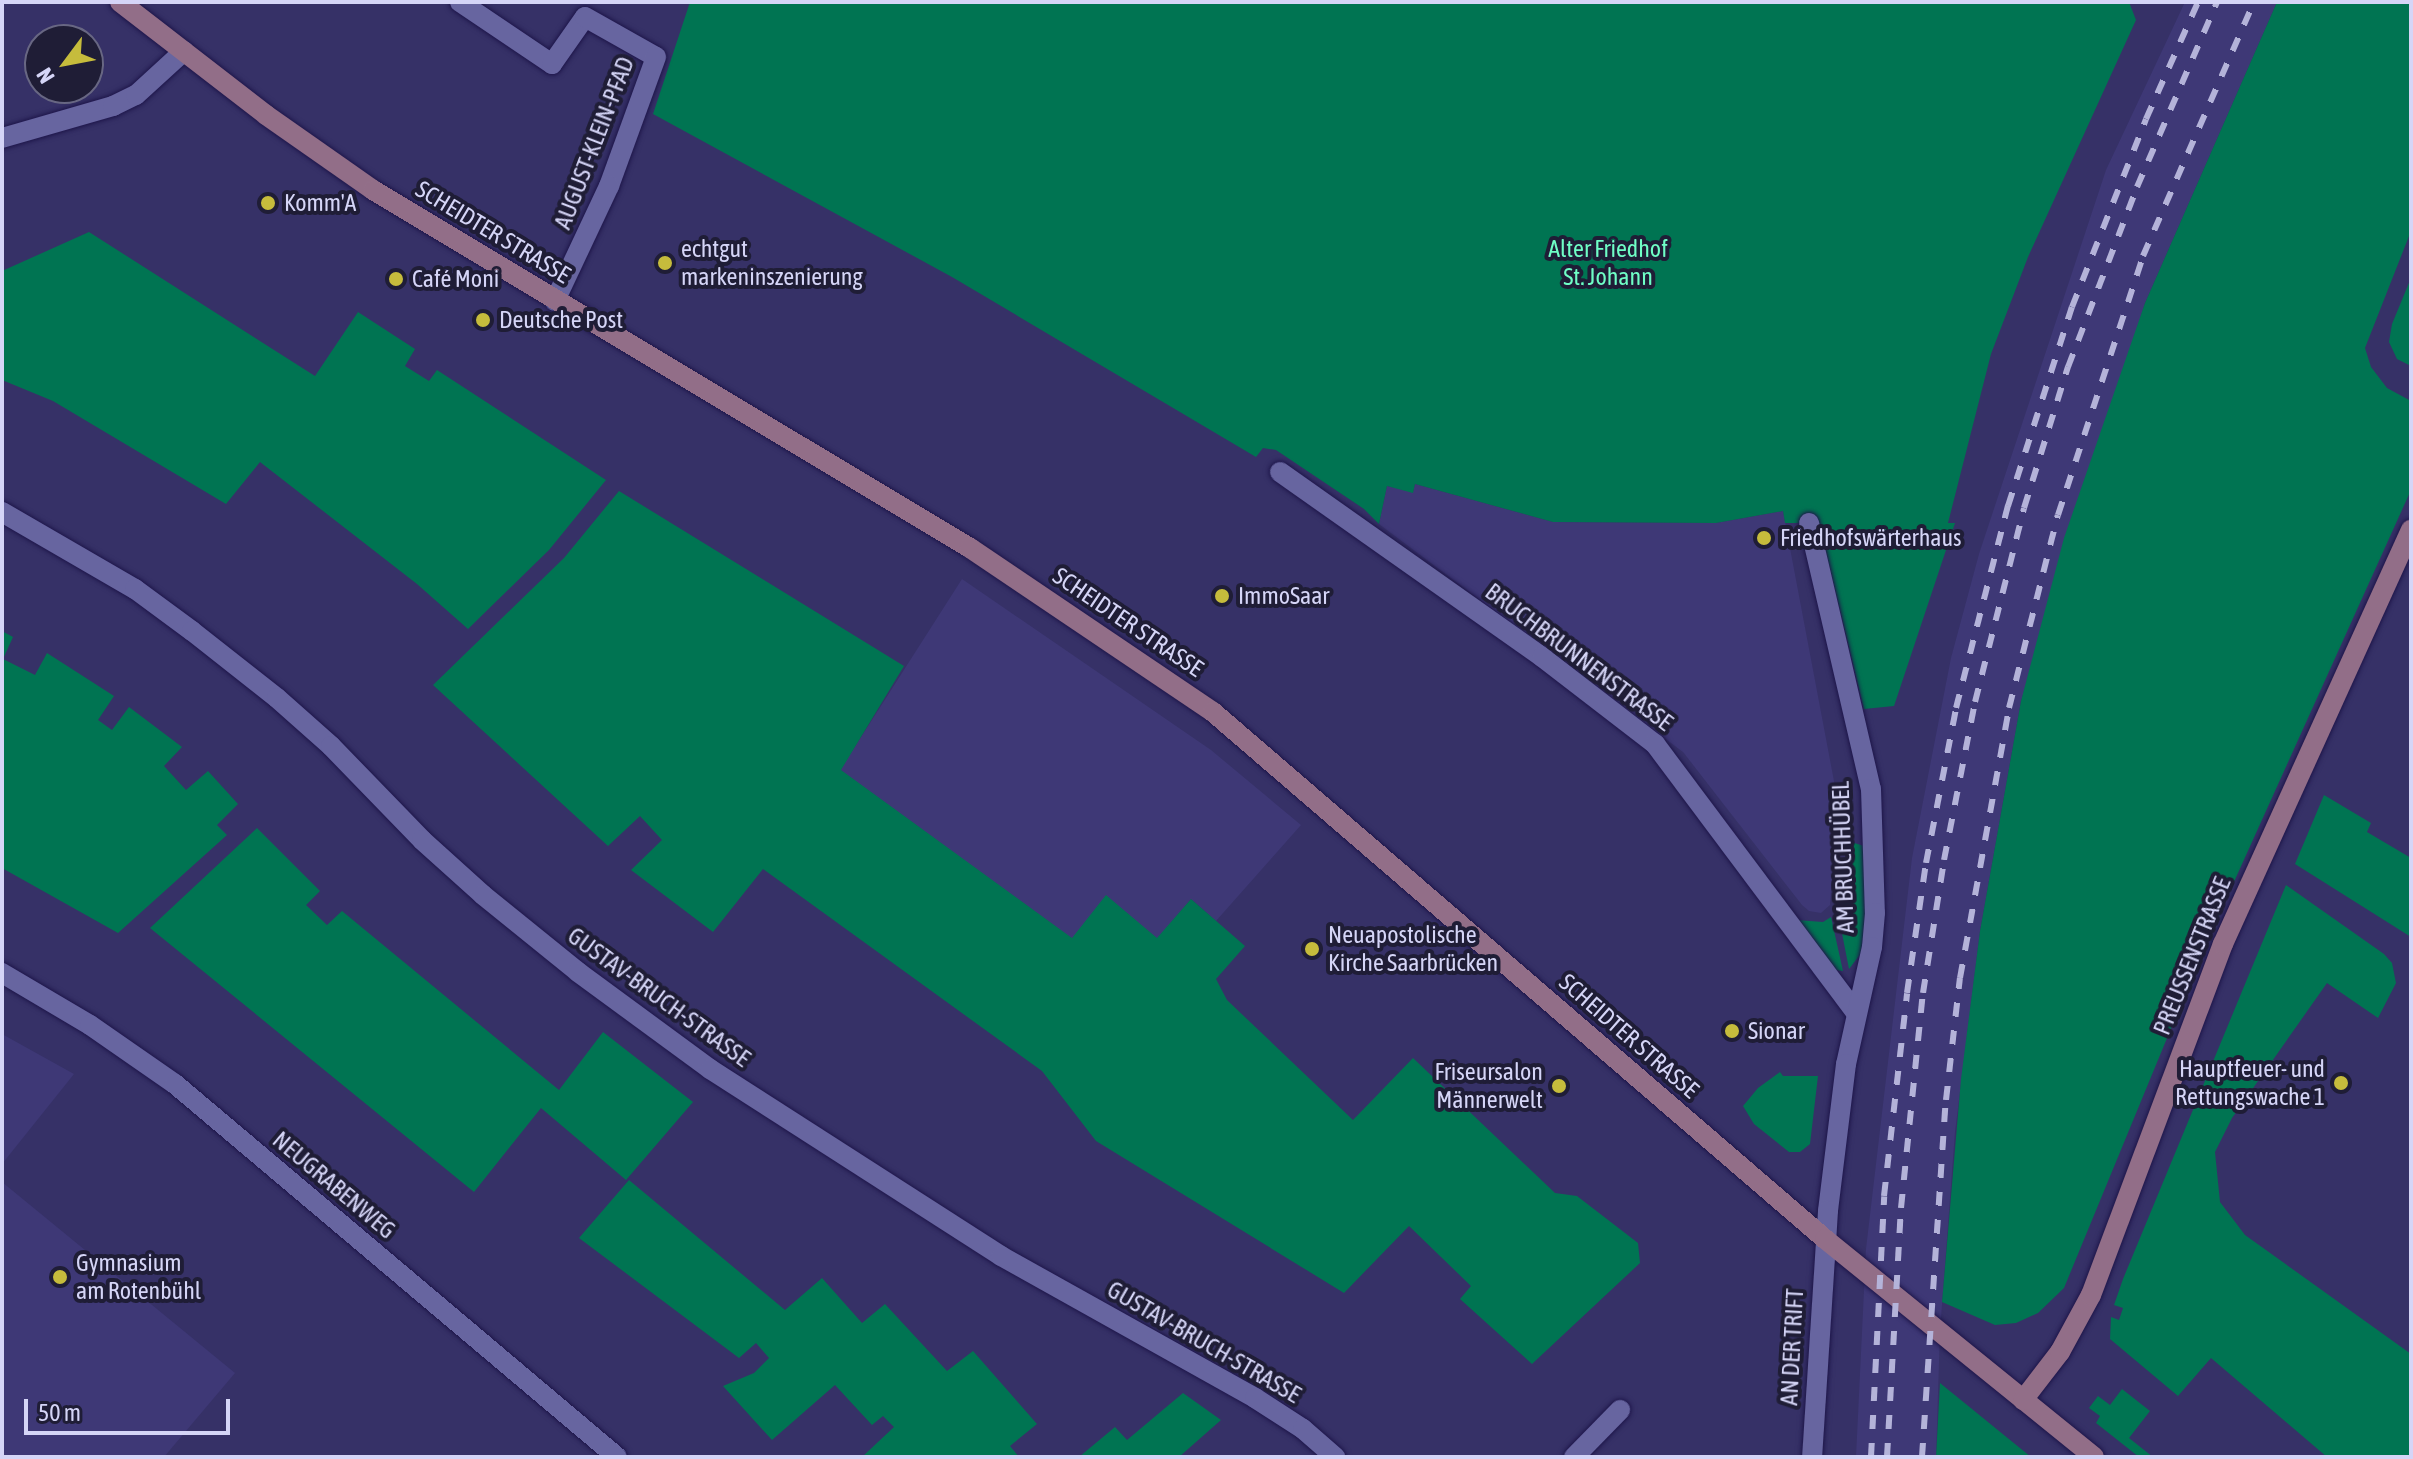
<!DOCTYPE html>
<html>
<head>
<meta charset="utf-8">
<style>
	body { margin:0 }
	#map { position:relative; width:2413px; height:1459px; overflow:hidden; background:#363167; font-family:"Asap Condensed",sans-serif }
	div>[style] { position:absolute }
	.built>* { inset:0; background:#3e3876 }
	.green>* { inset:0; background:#007452 }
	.roads { filter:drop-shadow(0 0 2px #1e164a) drop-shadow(0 0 2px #1e164a) }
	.street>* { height:20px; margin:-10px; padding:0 10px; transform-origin:10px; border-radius:10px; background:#6765a0 }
	.secondary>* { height:20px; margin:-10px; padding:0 10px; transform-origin:10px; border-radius:10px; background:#926e88 }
	.rail>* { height:6px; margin-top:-3px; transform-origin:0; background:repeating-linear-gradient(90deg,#b4b3d9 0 14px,transparent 0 28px) }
	.dots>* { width:22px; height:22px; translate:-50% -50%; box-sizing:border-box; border:4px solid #1f1d36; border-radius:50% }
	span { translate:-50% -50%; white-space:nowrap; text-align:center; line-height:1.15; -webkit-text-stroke:8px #1f1d36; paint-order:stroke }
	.street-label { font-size:24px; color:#d5d5f7 }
	.poi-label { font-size:24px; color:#d5d5f7 }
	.left { translate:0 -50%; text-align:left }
	.right { translate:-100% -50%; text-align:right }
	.park-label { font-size:24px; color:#6ffec6 }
	.frame { position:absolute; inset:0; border:4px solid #d5d5f7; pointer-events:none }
	.north { position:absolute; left:24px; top:24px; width:80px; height:80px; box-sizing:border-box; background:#1f1d36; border:2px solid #686783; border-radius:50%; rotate:238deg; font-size:22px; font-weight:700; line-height:32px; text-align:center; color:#d5d5f7 }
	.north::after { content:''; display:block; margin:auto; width:28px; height:36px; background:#c6bc3c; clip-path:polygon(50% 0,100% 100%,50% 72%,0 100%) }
	.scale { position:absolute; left:24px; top:1399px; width:206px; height:36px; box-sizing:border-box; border:4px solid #d5d5f7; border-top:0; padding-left:10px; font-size:24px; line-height:28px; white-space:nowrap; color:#d5d5f7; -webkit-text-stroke:6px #1f1d36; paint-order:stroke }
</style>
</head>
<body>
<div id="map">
	<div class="built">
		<div style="clip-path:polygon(2185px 2px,2277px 2px,2145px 303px,2021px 701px,1980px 931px,1955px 1132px,1940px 1331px,1936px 1457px,1856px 1457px,1866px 1249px,1912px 858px,1951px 658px,1979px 554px,2106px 170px)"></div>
		<div style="clip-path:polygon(1415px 484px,1553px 522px,1716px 523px,1783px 511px,1837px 797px,1830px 905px,1821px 913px,1809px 911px,1802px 905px,1683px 752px,1379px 524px,1387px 486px,1413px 492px)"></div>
		<div style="clip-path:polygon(962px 579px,1211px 750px,1301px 825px,1216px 921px,1191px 899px,1157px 939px,1072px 939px,840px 770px)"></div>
		<div style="clip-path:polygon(2px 1034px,74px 1074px,2px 1164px)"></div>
		<div style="clip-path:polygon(2px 1182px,235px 1373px,164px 1457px,2px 1457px)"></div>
	</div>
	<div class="green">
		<div style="clip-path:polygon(690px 2px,2129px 2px,2136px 20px,2028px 257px,1991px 354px,1948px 523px,1955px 523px,1894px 706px,1864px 709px,1819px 523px,1785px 523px,1783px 511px,1716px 523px,1553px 522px,1415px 484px,1413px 493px,1387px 486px,1379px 524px,1364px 509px,1276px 450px,1263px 448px,1256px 457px,952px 277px,653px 114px)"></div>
		<div style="clip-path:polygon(2277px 2px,2411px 2px,2411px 231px,2365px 348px,2371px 367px,2387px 388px,2411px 401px,2411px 490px,2205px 946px,2064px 1288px,2038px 1313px,2016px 1323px,1995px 1325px,1942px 1302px,1961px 1079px,1980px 931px,2021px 701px,2064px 538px,2145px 303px)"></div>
		<div style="clip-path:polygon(89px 232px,315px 376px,358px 312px,415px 349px,405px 366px,429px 381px,437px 370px,606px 480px,549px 550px,468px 629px,417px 584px,260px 462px,226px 504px,53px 401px,2px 380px,2px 271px)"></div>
		<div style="clip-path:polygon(2411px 278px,2411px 366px,2397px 359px,2389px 342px,2392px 324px)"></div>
		<div style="clip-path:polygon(619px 491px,904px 666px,841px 770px,1072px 938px,1106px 895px,1157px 938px,1191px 899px,1245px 946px,1216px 979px,1227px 1000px,1353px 1120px,1413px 1058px,1555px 1193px,1577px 1196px,1638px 1243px,1640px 1263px,1532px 1364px,1460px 1299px,1471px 1286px,1409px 1226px,1344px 1293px,1096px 1141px,1042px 1071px,763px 869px,713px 932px,631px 870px,662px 840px,640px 816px,608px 846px,433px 685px,564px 558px)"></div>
		<div style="clip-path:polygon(2px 631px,13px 637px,3px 659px,35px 675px,47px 653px,114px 696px,98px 720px,112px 730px,129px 707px,182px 747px,164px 766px,186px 790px,208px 771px,238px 804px,217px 825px,227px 835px,118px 933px,2px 868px)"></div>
		<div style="clip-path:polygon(2324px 795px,2371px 823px,2367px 832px,2411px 858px,2411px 937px,2295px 864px)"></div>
		<div style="clip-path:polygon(257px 828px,320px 891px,306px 905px,327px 925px,342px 911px,559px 1090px,603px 1032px,693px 1102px,626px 1180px,541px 1108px,474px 1192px,150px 928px)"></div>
		<div style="clip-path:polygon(1851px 842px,1864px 846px,1868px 913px,1862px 952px,1849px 969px,1838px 913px,1846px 898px)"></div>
		<div style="clip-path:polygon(2286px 885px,2384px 954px,2392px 963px,2396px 983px,2378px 1018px,2327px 983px,2232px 1118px,2215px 1152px,2220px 1202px,2245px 1235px,2411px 1354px,2411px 1457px,2327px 1457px,2211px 1358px,2178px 1396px,2110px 1339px,2111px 1317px,2119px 1320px,2123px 1308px,2114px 1305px,2123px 1279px)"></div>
		<div style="clip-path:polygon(1831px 917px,1843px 971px,1835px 970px,1796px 920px,1823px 922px)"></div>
		<div style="clip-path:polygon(1780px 1072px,1783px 1076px,1818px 1076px,1810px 1144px,1800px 1152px,1789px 1152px,1754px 1124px,1743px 1106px,1758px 1088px)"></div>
		<div style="clip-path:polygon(629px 1180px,785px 1310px,822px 1278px,862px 1323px,885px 1304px,947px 1371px,973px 1351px,1037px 1424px,1010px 1446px,1019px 1457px,862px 1457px,894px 1427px,883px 1416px,872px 1425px,835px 1385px,772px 1440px,723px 1386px,754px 1373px,769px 1358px,756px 1343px,739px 1358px,579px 1238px)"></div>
		<div style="clip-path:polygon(1940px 1383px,2031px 1457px,1936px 1457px)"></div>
		<div style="clip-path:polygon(2122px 1389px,2150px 1411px,2129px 1438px,2153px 1457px,2139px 1457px,2096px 1423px,2100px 1416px,2089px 1408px,2098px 1396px,2110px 1405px)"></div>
		<div style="clip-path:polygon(1183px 1393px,1221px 1420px,1179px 1457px,1079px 1457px,1115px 1427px,1127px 1440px)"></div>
	</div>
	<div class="roads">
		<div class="street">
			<div style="left:460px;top:2px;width:111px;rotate:34deg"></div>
			<div style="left:552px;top:64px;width:57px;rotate:-54.9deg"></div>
			<div style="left:585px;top:17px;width:81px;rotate:29.4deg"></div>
			<div style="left:656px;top:57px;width:137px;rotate:110deg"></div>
			<div style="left:609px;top:186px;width:127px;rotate:115.2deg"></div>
			<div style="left:2px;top:138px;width:116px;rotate:-16.1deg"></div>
			<div style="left:113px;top:106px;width:25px;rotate:-26deg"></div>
			<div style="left:136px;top:95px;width:65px;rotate:-42.5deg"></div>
			<div style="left:1280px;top:472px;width:321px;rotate:35.2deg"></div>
			<div style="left:1542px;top:657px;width:143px;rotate:37.6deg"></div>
			<div style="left:1655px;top:744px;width:334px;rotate:53.2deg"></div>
			<div style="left:2px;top:512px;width:154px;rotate:30.1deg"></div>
			<div style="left:135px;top:589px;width:71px;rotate:36.4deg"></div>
			<div style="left:192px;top:631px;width:108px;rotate:38.2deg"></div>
			<div style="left:277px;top:698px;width:72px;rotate:41.6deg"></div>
			<div style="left:331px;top:746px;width:131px;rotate:45.9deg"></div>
			<div style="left:422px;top:840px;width:82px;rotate:42deg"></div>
			<div style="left:483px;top:895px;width:122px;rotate:39deg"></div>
			<div style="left:578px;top:972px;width:164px;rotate:36.3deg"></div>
			<div style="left:710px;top:1069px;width:346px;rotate:32.7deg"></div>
			<div style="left:1001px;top:1256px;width:291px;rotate:29.2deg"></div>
			<div style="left:1255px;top:1398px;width:57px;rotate:32.9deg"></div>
			<div style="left:1303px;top:1429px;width:43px;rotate:41.2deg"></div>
			<div style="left:1809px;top:523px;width:273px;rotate:76.9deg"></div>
			<div style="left:1871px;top:789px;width:124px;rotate:88.2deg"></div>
			<div style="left:1875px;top:913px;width:34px;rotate:95deg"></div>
			<div style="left:1872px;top:947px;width:120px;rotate:102.5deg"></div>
			<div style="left:1846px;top:1064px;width:148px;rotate:97deg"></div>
			<div style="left:1828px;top:1211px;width:247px;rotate:93.7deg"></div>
			<div style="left:2px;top:973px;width:102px;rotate:30.6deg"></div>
			<div style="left:90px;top:1025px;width:103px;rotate:34.8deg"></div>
			<div style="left:175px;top:1084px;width:578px;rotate:40.16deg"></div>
			<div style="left:1574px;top:1457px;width:66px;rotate:-45.6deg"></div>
		</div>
		<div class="secondary">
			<div style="left:120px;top:2px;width:185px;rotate:37.7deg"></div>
			<div style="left:266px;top:115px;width:131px;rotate:35deg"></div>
			<div style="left:373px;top:190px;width:696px;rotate:30.95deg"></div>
			<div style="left:970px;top:548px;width:293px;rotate:34deg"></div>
			<div style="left:1213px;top:712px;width:808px;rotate:40.73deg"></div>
			<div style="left:1825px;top:1239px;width:346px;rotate:39deg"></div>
			<div style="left:2023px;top:1400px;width:61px;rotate:-52.4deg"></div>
			<div style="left:2060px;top:1352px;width:65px;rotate:-61.5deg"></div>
			<div style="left:2091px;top:1295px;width:375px;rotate:-69.4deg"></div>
			<div style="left:2223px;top:944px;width:455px;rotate:-65.6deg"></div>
		</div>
	</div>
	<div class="rail">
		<div style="left:1871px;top:1457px;width:261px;rotate:-87.1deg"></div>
		<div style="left:1884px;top:1196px;width:204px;rotate:-83.5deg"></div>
		<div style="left:1907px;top:993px;width:131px;rotate:-81.7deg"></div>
		<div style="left:1926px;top:863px;width:158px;rotate:-79deg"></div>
		<div style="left:1956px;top:708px;width:209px;rotate:-75.6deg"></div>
		<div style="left:2008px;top:506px;width:209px;rotate:-72.2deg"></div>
		<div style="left:2072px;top:307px;width:202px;rotate:-68.5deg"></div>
		<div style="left:2146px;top:119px;width:128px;rotate:-66deg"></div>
		<div style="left:1887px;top:1457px;width:249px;rotate:-86.8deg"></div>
		<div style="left:1901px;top:1208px;width:216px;rotate:-84.2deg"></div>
		<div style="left:1923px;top:993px;width:135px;rotate:-81deg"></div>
		<div style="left:1944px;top:860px;width:161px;rotate:-78.9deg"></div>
		<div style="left:1975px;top:702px;width:200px;rotate:-75.8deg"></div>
		<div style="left:2024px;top:508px;width:148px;rotate:-72.7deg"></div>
		<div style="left:2068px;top:367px;width:193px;rotate:-69deg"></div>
		<div style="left:2137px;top:187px;width:202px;rotate:-66.6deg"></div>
		<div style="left:1922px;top:1457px;width:358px;rotate:-86.2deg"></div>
		<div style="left:1946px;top:1100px;width:123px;rotate:-83.5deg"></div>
		<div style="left:1960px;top:978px;width:274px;rotate:-79.7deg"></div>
		<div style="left:2009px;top:708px;width:199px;rotate:-75.8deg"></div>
		<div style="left:2058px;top:515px;width:273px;rotate:-71.8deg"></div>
		<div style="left:2143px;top:256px;width:277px;rotate:-66.4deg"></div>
	</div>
	<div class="dots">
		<div style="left:268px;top:203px;background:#c6bc3c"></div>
		<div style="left:665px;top:263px;background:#c6bc3c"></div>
		<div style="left:396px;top:279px;background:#c6bc3c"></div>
		<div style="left:483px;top:320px;background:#c6bc3c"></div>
		<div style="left:1764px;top:538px;background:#c6bc3c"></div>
		<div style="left:1222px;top:596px;background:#c6bc3c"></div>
		<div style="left:1312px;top:949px;background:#c6bc3c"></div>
		<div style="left:1732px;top:1031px;background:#c6bc3c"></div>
		<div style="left:2341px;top:1083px;background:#c6bc3c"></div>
		<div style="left:1559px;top:1086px;background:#c6bc3c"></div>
		<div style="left:60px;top:1277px;background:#c6bc3c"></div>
	</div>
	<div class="street-label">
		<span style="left:594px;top:143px;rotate:-69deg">AUGUST-KLEIN-PFAD</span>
		<span style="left:493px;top:232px;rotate:31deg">SCHEIDTER STRASSE</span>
		<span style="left:1128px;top:622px;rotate:34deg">SCHEIDTER STRASSE</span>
		<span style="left:1579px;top:657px;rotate:37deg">BRUCHBRUNNENSTRASSE</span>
		<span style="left:1843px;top:857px;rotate:-92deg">AM BRUCHHÜBEL</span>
		<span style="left:2192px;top:956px;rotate:-68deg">PREUSSENSTRASSE</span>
		<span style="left:659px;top:997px;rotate:36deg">GUSTAV-BRUCH-STRASSE</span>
		<span style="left:1629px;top:1036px;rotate:41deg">SCHEIDTER STRASSE</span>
		<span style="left:334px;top:1185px;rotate:40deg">NEUGRABENWEG</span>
		<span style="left:1204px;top:1342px;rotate:30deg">GUSTAV-BRUCH-STRASSE</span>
		<span style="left:1792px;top:1347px;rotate:-87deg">AN DER TRIFT</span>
	</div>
	<div class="poi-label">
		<span class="left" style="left:284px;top:203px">Komm'A</span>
		<span class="left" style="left:681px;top:263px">echtgut<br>markeninszenierung</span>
		<span class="left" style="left:412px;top:279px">Café Moni</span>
		<span class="left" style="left:499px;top:320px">Deutsche Post</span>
		<span class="left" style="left:1780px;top:538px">Friedhofswärterhaus</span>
		<span class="left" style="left:1238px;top:596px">ImmoSaar</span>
		<span class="left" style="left:1328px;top:949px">Neuapostolische<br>Kirche Saarbrücken</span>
		<span class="left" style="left:1748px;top:1031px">Sionar</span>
		<span class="right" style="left:2325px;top:1083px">Hauptfeuer- und<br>Rettungswache 1</span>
		<span class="right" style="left:1543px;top:1086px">Friseursalon<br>Männerwelt</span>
		<span class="left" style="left:76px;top:1277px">Gymnasium<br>am Rotenbühl</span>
	</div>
	<div class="park-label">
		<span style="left:1608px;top:263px">Alter Friedhof<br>St. Johann</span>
	</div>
	<div class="frame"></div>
	<div class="north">N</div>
	<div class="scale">50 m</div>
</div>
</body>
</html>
